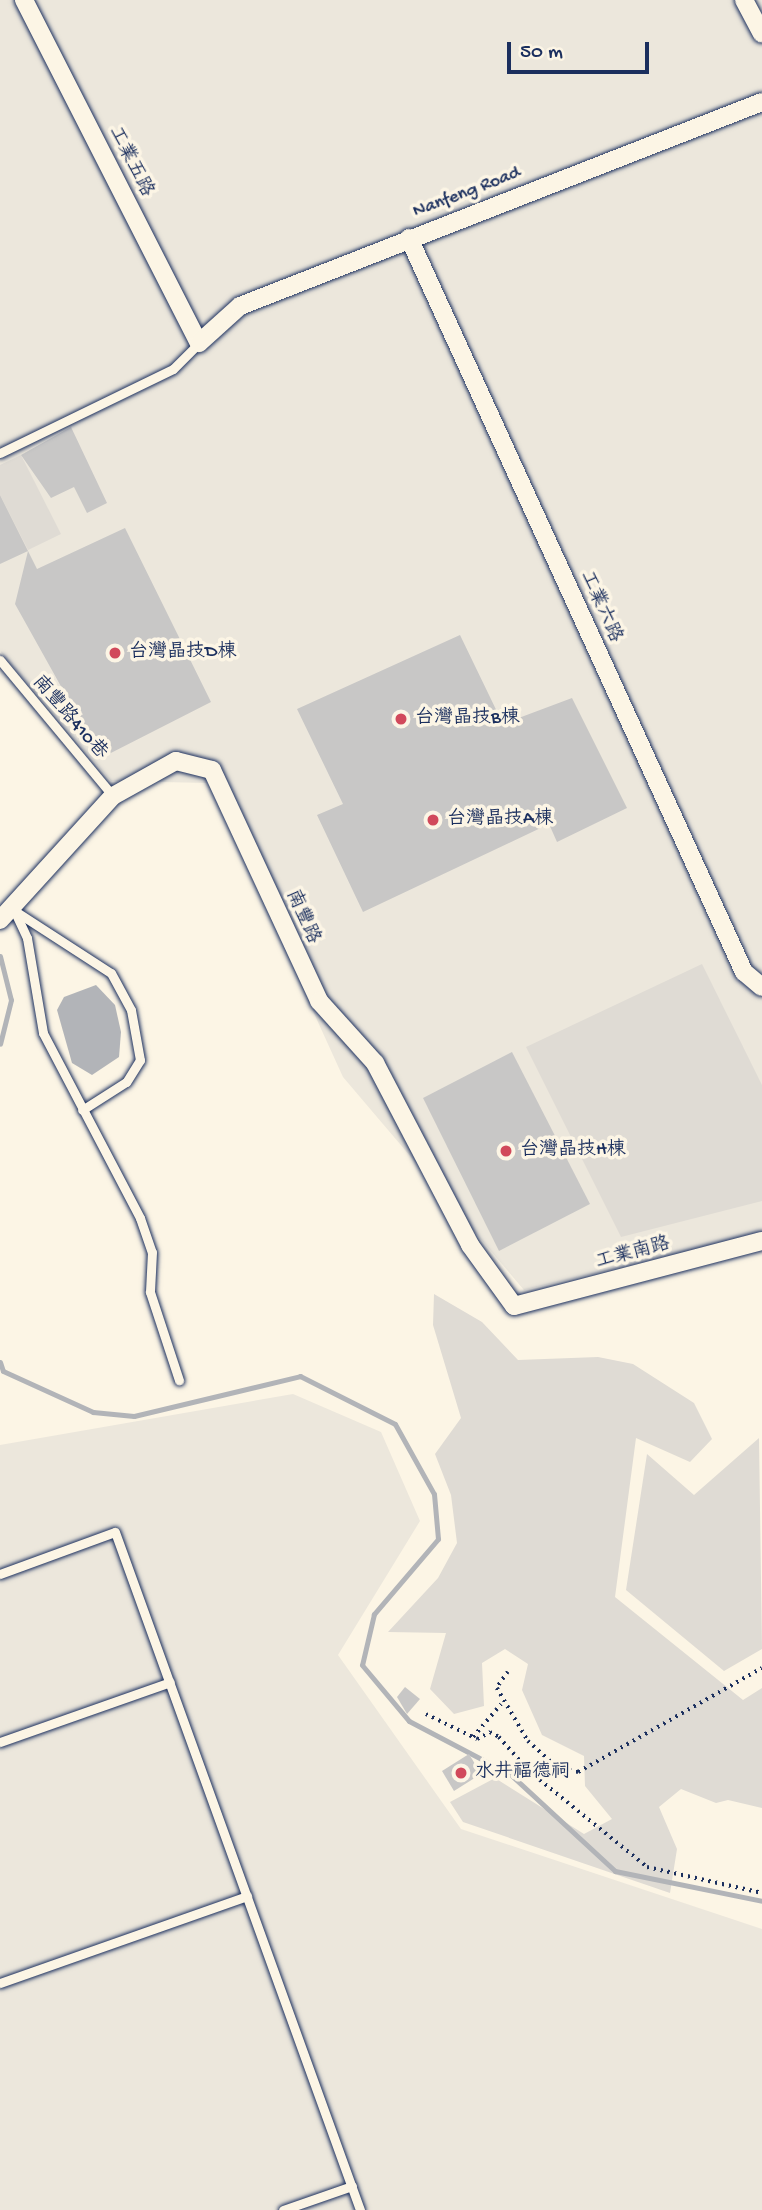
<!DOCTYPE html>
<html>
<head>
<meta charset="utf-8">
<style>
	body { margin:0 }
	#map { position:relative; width:762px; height:2210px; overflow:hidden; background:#fcf5e5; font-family:"Gochi Hand","LXGW WenKai TC",sans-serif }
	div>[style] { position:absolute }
	.built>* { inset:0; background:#ece7dc }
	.green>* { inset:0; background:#dfdbd4 }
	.water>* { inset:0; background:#b2b4b8 }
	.stream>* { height:5px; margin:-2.5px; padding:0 2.5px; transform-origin:2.5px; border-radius:2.5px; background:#b2b4b8 }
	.building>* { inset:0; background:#c8c7c6 }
	.path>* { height:3.5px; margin-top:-1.75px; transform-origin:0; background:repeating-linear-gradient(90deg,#1b2f5e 0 2px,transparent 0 7px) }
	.roads { filter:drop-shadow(0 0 2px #1b2f5e) drop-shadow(0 0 2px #1b2f5e) }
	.service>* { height:9px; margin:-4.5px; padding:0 4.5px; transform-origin:4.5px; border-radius:4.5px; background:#fcf5e5 }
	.minor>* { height:18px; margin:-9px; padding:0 9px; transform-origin:9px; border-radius:9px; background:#fcf5e5 }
	.dots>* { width:19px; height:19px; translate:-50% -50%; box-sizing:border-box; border:4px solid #fcf5e5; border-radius:50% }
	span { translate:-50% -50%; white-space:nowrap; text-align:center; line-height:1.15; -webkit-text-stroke:7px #fcf5e5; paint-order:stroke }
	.street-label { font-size:19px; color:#1b2f5e }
	.poi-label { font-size:19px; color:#1b2f5e }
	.left { translate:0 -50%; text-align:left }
	.scale { position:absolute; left:507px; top:42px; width:142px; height:32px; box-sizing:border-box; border:4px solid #1b2f5e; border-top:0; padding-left:9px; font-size:21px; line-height:24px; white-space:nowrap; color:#1b2f5e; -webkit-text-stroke:5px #fcf5e5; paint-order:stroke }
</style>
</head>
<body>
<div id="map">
	<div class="built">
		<div style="clip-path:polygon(0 0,762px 0,762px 1234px,524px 1290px,343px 1077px,209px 783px,111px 781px,0 651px)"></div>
		<div style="clip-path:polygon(293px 1394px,381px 1432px,420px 1521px,338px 1655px,461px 1829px,762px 1929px,762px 2210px,0 2210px,0 1445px)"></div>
	</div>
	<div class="green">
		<div style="clip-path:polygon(21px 455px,61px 534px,28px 550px,0 495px,0 465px)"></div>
		<div style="clip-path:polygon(702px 964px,762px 1085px,762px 1201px,621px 1237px,526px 1047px)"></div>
		<div style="clip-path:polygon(434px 1294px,482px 1322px,518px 1360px,598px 1357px,633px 1364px,694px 1403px,712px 1439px,690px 1462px,636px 1438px,615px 1597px,743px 1700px,762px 1688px,762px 1808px,728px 1800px,716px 1803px,681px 1789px,659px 1807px,677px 1849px,670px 1893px,463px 1822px,450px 1802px,495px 1778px,584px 1834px,612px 1819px,585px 1786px,584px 1756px,542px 1735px,522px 1690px,528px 1664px,505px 1649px,482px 1663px,484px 1706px,454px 1714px,430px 1689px,446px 1633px,388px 1632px,438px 1578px,457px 1543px,451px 1495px,435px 1454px,461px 1418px,433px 1325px)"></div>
		<div style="clip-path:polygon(759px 1438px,762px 1649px,724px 1671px,626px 1590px,647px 1454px,694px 1495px)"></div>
	</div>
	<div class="water">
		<div style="clip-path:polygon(96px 985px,115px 1005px,121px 1032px,119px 1057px,92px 1075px,72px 1063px,57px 1010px,64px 997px)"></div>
	</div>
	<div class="stream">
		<div style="left:0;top:956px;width:45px;rotate:76deg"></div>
		<div style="left:11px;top:1000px;width:45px;rotate:104deg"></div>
		<div style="left:0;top:1362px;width:9px;rotate:72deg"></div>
		<div style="left:3px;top:1371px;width:99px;rotate:24.5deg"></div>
		<div style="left:93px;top:1412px;width:41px;rotate:5.6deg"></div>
		<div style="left:134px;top:1416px;width:171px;rotate:-13.5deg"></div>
		<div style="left:300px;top:1376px;width:106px;rotate:26.8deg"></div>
		<div style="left:395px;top:1424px;width:80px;rotate:60.9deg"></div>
		<div style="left:434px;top:1494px;width:45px;rotate:84.9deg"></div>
		<div style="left:438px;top:1539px;width:99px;rotate:130.5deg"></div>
		<div style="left:374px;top:1614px;width:52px;rotate:103.2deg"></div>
		<div style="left:362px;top:1665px;width:73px;rotate:50deg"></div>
		<div style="left:409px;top:1721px;width:114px;rotate:27.7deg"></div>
		<div style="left:510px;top:1774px;width:143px;rotate:42.7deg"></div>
		<div style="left:615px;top:1871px;width:150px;rotate:11.5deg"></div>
	</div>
	<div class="building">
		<div style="clip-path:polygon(71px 427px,107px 503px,87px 513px,74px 487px,51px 498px,21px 455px)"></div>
		<div style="clip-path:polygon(0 495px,37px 569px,125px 528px,211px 702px,101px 758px,15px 604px,28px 551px,0 564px)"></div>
		<div style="clip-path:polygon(460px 635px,503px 724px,572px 698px,627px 808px,557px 842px,549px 824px,363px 912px,317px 815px,343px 804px,297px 709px)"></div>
		<div style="clip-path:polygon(512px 1052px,590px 1204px,499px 1251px,423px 1098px)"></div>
		<div style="clip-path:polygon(405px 1687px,420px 1699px,407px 1714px,397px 1697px)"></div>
		<div style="clip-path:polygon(469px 1754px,481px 1774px,454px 1791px,442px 1771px)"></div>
	</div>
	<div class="path">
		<div style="left:508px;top:1672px;width:19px;rotate:125deg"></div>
		<div style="left:497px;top:1688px;width:61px;rotate:59.7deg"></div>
		<div style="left:528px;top:1741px;width:38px;rotate:42deg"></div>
		<div style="left:556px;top:1766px;width:23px;rotate:15deg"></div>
		<div style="left:578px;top:1772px;width:211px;rotate:-29.5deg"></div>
		<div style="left:426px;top:1714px;width:57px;rotate:26.1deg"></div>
		<div style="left:477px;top:1739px;width:15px;rotate:-28deg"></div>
		<div style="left:490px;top:1732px;width:10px;rotate:29deg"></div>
		<div style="left:499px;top:1737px;width:45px;rotate:48.6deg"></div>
		<div style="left:529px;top:1771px;width:152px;rotate:39.1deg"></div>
		<div style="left:647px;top:1867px;width:118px;rotate:12.7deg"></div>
		<div style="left:473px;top:1737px;width:43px;rotate:-49.7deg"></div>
	</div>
	<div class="roads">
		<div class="service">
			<div style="left:0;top:453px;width:192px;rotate:-25.9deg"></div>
			<div style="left:173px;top:369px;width:37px;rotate:-45deg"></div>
			<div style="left:0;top:660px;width:177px;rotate:50.3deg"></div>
			<div style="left:14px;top:910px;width:31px;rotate:65deg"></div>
			<div style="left:27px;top:938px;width:96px;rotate:80.4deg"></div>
			<div style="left:43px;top:1033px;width:209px;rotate:62.3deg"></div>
			<div style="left:140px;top:1218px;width:36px;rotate:71deg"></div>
			<div style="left:152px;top:1252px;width:40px;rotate:92.9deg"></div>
			<div style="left:150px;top:1292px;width:93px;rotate:71.8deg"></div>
			<div style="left:15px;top:911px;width:114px;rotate:32.9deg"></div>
			<div style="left:111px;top:973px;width:42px;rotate:61.6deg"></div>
			<div style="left:131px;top:1010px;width:51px;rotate:79.8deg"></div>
			<div style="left:140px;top:1060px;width:26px;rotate:122deg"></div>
			<div style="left:126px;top:1082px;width:52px;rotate:147.5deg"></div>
			<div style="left:0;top:1574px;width:122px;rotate:-20.1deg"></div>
			<div style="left:115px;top:1532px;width:721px;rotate:70.13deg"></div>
			<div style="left:0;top:1742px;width:180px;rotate:-19.4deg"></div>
			<div style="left:0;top:1983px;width:262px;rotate:-19.4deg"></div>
			<div style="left:283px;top:2210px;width:73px;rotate:-19.2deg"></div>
		</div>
		<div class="minor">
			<div style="left:24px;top:0;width:385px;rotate:63deg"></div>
			<div style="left:199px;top:343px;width:55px;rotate:-42.1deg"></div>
			<div style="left:240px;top:306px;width:560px;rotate:-21.35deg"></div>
			<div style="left:744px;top:0;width:38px;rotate:62deg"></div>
			<div style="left:409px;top:238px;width:807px;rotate:65.47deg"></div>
			<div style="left:744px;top:972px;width:23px;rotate:40deg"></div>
			<div style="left:0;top:920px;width:168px;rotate:-47.7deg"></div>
			<div style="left:113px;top:796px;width:72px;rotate:-29.1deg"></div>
			<div style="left:176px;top:761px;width:37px;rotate:14deg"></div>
			<div style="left:212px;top:770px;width:255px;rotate:65.1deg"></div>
			<div style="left:319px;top:1001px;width:84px;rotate:47.9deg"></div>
			<div style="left:375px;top:1063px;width:205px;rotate:62.4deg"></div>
			<div style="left:470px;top:1245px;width:75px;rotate:54.2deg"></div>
			<div style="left:514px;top:1306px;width:256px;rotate:-14.7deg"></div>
		</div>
	</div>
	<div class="dots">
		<div style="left:115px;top:653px;background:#d1495b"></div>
		<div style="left:401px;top:719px;background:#d1495b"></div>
		<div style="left:433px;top:820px;background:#d1495b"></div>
		<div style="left:506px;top:1151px;background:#d1495b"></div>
		<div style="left:461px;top:1773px;background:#d1495b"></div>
	</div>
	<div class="street-label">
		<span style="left:130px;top:162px;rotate:63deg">工業五路</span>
		<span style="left:467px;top:193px;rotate:-21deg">Nanfeng Road</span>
		<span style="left:600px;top:607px;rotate:66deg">工業六路</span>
		<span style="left:69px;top:718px;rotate:49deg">南豐路410巷</span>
		<span style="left:302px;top:917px;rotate:66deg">南豐路</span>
		<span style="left:633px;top:1254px;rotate:-15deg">工業南路</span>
	</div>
	<div class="poi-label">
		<span class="left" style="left:129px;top:653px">台灣晶技D棟</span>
		<span class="left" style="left:415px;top:719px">台灣晶技B棟</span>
		<span class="left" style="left:447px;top:820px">台灣晶技A棟</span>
		<span class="left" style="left:520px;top:1151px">台灣晶技H棟</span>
		<span class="left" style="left:475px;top:1773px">水井福德祠</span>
	</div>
	<div class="scale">50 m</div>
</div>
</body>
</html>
